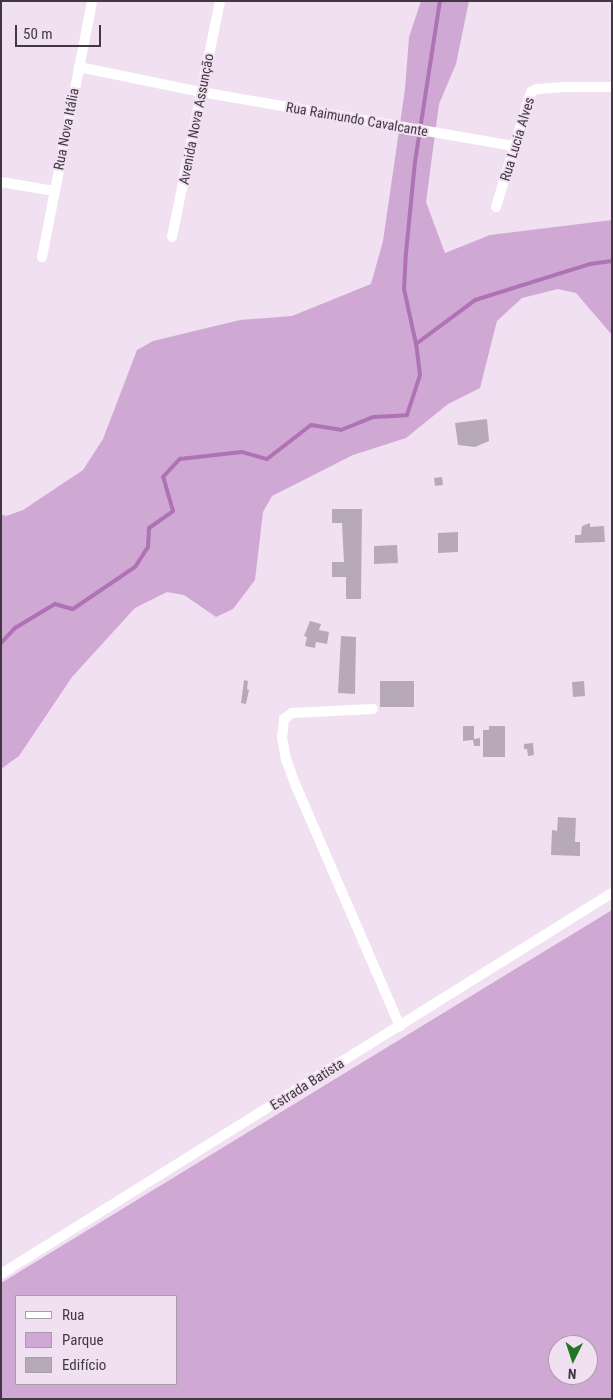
<!DOCTYPE html>
<html>
<head>
<meta charset="utf-8">
<style>
	body { margin:0 }
	#map { position:relative; width:613px; height:1400px; overflow:hidden; background:#f1e0f2; font-family:"Roboto Condensed",sans-serif }
	div>[style] { position:absolute }
	.green>* { inset:0; background:#cfa9d3 }
	.stream>* { height:4px; margin:-2px; padding:0 2px; transform-origin:2px; border-radius:2px; background:#af73b5 }
	.building>* { inset:0; background:#b8a9ba }
	.street>* { height:10px; margin:-5px; padding:0 5px; transform-origin:5px; border-radius:5px; background:#fff }
	span { translate:-50% -50%; white-space:nowrap; text-align:center; line-height:1.15; -webkit-text-stroke:4px #f1e0f2; paint-order:stroke }
	.street-label { font-size:14px; color:#403940 }
	.frame { position:absolute; inset:0; border:2px solid #403940; pointer-events:none }
	.legend { position:absolute; left:15px; top:1295px; width:162px; height:90px; box-sizing:border-box; background:#f1e0f2; border:1px solid #aa9dab; margin:0; padding:6px 9px; list-style:none; font-size:15px; color:#403940 }
	.legend li { display:flex; align-items:center; gap:10px; height:25px }
	.legend b { width:25px; border:1px solid #aa9dab }
	.north { position:absolute; left:548px; top:1335px; width:50px; height:50px; box-sizing:border-box; background:#f1e0f2; border:1px solid #aa9dab; border-radius:50%; rotate:184deg; font-size:14px; font-weight:700; line-height:20px; text-align:center; color:#403940 }
	.north::after { content:''; display:block; margin:auto; width:18px; height:22px; background:#227724; clip-path:polygon(50% 0,100% 100%,50% 72%,0 100%) }
	.scale { position:absolute; left:15px; top:25px; width:86px; height:22px; box-sizing:border-box; border:2px solid #403940; border-top:0; padding-left:6px; font-size:15px; line-height:18px; white-space:nowrap; color:#403940; -webkit-text-stroke:4px #f1e0f2; paint-order:stroke }
</style>
</head>
<body>
<div id="map">
	<div class="green">
		<div style="clip-path:polygon(421px 1px,469px 1px,456px 64px,439px 104px,426px 202px,445px 253px,490px 235px,612px 220px,612px 335px,576px 293px,558px 289px,522px 298px,497px 321px,480px 388px,448px 404px,406px 438px,353px 455px,272px 496px,263px 512px,255px 580px,233px 609px,216px 617px,184px 595px,167px 592px,135px 608px,72px 677px,19px 756px,1px 769px,1px 514px,6px 516px,23px 510px,83px 470px,103px 439px,137px 350px,153px 341px,240px 320px,292px 316px,371px 284px,383px 241px,405px 89px,409px 37px)"></div>
		<div style="clip-path:polygon(evenodd,612px 910px,612px 1399px,1px 1399px,1px 1283px,612px 910px,16px 1296px,176px 1296px,176px 1384px,16px 1384px,16px 1296px,612px 910px,558px 1345px,588px 1345px,588px 1375px,558px 1375px,558px 1345px)"></div>
	</div>
	<div class="stream">
		<div style="left:416px;top:344px;width:56px;rotate:-102.3deg"></div>
		<div style="left:404px;top:289px;width:36px;rotate:-87deg"></div>
		<div style="left:406px;top:253px;width:91px;rotate:-84.4deg"></div>
		<div style="left:415px;top:162px;width:163px;rotate:-81.2deg"></div>
		<div style="left:1px;top:643px;width:21px;rotate:-47deg"></div>
		<div style="left:15px;top:628px;width:47px;rotate:-31deg"></div>
		<div style="left:55px;top:604px;width:19px;rotate:16deg"></div>
		<div style="left:73px;top:609px;width:75px;rotate:-34.1deg"></div>
		<div style="left:135px;top:567px;width:24px;rotate:-57deg"></div>
		<div style="left:148px;top:547px;width:19px;rotate:-87deg"></div>
		<div style="left:149px;top:528px;width:29px;rotate:-35deg"></div>
		<div style="left:173px;top:511px;width:35px;rotate:-106deg"></div>
		<div style="left:163px;top:477px;width:25px;rotate:-47deg"></div>
		<div style="left:180px;top:459px;width:62px;rotate:-6.4deg"></div>
		<div style="left:242px;top:452px;width:26px;rotate:16deg"></div>
		<div style="left:267px;top:459px;width:56px;rotate:-37.7deg"></div>
		<div style="left:311px;top:425px;width:30px;rotate:9deg"></div>
		<div style="left:341px;top:430px;width:35px;rotate:-22deg"></div>
		<div style="left:374px;top:417px;width:33px;rotate:-3deg"></div>
		<div style="left:407px;top:415px;width:42px;rotate:-72deg"></div>
		<div style="left:420px;top:375px;width:31px;rotate:-97deg"></div>
		<div style="left:416px;top:344px;width:74px;rotate:-36.7deg"></div>
		<div style="left:475px;top:300px;width:121px;rotate:-17.4deg"></div>
		<div style="left:590px;top:264px;width:22px;rotate:-8deg"></div>
	</div>
	<div class="building">
		<div style="clip-path:polygon(487px 419px,489px 441px,475px 447px,458px 445px,455px 423px)"></div>
		<div style="clip-path:polygon(442px 477px,443px 485px,435px 486px,434px 478px)"></div>
		<div style="clip-path:polygon(332px 509px,362px 509px,361px 599px,346px 599px,346px 577px,332px 577px,332px 562px,344px 562px,342px 523px,332px 523px)"></div>
		<div style="clip-path:polygon(590px 523px,590px 527px,604px 526px,605px 542px,575px 543px,575px 535px,581px 535px,582px 526px)"></div>
		<div style="clip-path:polygon(458px 532px,458px 552px,438px 553px,438px 533px)"></div>
		<div style="clip-path:polygon(397px 545px,398px 563px,374px 564px,374px 546px)"></div>
		<div style="clip-path:polygon(310px 621px,321px 624px,319px 630px,329px 632px,327px 644px,316px 642px,315px 648px,305px 646px,307px 637px,304px 636px)"></div>
		<div style="clip-path:polygon(341px 636px,356px 637px,355px 694px,338px 693px)"></div>
		<div style="clip-path:polygon(244px 680px,248px 681px,247px 689px,249px 690px,246px 704px,241px 703px)"></div>
		<div style="clip-path:polygon(380px 681px,414px 681px,414px 707px,380px 707px)"></div>
		<div style="clip-path:polygon(584px 681px,585px 696px,573px 697px,572px 682px)"></div>
		<div style="clip-path:polygon(463px 726px,474px 726px,474px 739px,480px 738px,480px 746px,474px 746px,473px 740px,463px 741px)"></div>
		<div style="clip-path:polygon(489px 726px,505px 726px,505px 757px,483px 757px,483px 730px,489px 730px)"></div>
		<div style="clip-path:polygon(533px 743px,534px 755px,528px 756px,527px 749px,524px 749px,524px 744px)"></div>
		<div style="clip-path:polygon(558px 817px,576px 818px,575px 842px,580px 842px,580px 856px,551px 855px,552px 830px,557px 831px)"></div>
	</div>
	<div class="street">
		<div style="left:79px;top:67px;width:125px;rotate:11.6deg"></div>
		<div style="left:201px;top:92px;width:318px;rotate:9.8deg"></div>
		<div style="left:1px;top:182px;width:54px;rotate:9.6deg"></div>
		<div style="left:496px;top:207px;width:120px;rotate:-73.1deg"></div>
		<div style="left:531px;top:92px;width:7px;rotate:-27deg"></div>
		<div style="left:537px;top:89px;width:28px;rotate:-4deg"></div>
		<div style="left:565px;top:87px;width:47px"></div>
		<div style="left:172px;top:237px;width:241px;rotate:-78.5deg"></div>
		<div style="left:42px;top:257px;width:261px;rotate:-78.9deg"></div>
		<div style="left:373px;top:709px;width:81px;rotate:177.2deg"></div>
		<div style="left:292px;top:713px;width:10px;rotate:143deg"></div>
		<div style="left:284px;top:719px;width:18px;rotate:96deg"></div>
		<div style="left:282px;top:737px;width:22px;rotate:80deg"></div>
		<div style="left:286px;top:759px;width:29px;rotate:70deg"></div>
		<div style="left:296px;top:786px;width:262px;rotate:66.6deg"></div>
		<div style="left:1px;top:1274px;width:720px;rotate:-31.95deg"></div>
	</div>
	<div class="street-label">
		<span style="left:196px;top:119px;rotate:-79deg">Avenida Nova Assunção</span>
		<span style="left:357px;top:119px;rotate:10deg">Rua Raimundo Cavalcante</span>
		<span style="left:66px;top:129px;rotate:-79deg">Rua Nova Itália</span>
		<span style="left:517px;top:139px;rotate:-73deg">Rua Lucia Alves</span>
		<span style="left:307px;top:1084px;rotate:-32deg">Estrada Batista</span>
	</div>
	<div class="frame"></div>
	<ul class="legend">
	<li><b style="height:6px;background:#fff"></b>Rua</li>
	<li><b style="height:14px;background:#cfa9d3"></b>Parque</li>
	<li><b style="height:14px;background:#b8a9ba"></b>Edifício</li>
	</ul>
	<div class="north">N</div>
	<div class="scale">50 m</div>
</div>
</body>
</html>
